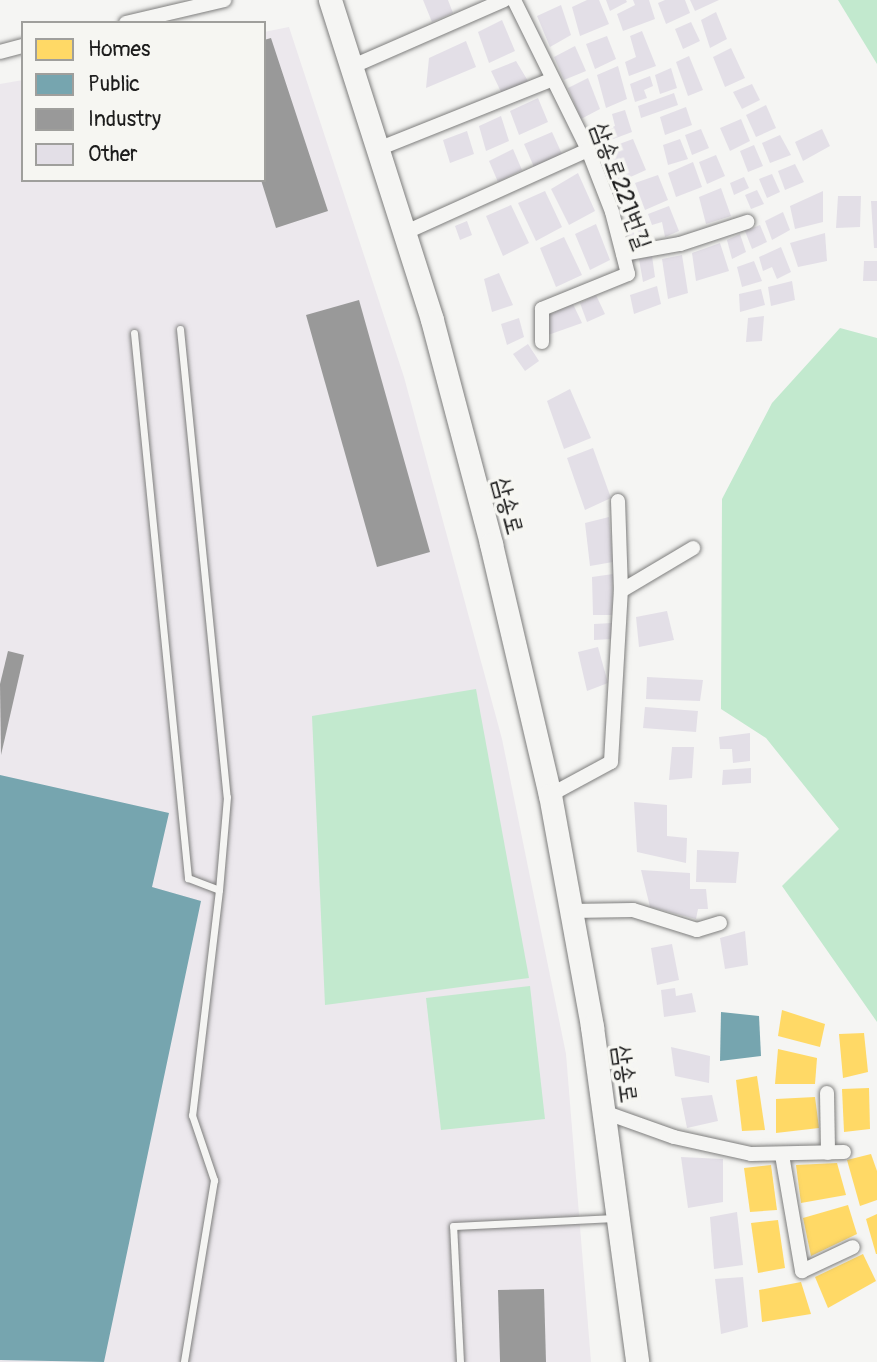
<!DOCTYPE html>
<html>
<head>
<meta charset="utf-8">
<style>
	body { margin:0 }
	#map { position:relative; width:877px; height:1362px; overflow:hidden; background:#f5f5f3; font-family:Pangolin,"Poor Story",sans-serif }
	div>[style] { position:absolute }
	.built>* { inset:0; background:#ece8ed }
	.green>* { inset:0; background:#c2e9ce }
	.homes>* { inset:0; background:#ffd966 }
	.public>* { inset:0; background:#76a5af }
	.industry>* { inset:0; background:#999 }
	.building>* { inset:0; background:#e3dfe7 }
	.roads { filter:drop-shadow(0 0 2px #7e7e7d) drop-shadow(0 0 2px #7e7e7d) }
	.lane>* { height:7px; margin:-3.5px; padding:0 3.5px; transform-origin:3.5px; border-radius:3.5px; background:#f5f5f3 }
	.street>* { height:14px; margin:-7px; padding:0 7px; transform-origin:7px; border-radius:7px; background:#f5f5f3 }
	.primary>* { height:23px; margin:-11.5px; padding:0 11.5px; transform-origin:11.5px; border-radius:11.5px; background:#f5f5f3 }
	span { translate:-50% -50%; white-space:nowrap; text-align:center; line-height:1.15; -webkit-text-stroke:7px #f6f6f2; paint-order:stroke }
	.street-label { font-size:24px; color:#1c1c1c }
	.legend { position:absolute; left:21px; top:21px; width:245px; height:161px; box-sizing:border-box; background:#f6f6f2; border:2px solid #9f9f9c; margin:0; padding:9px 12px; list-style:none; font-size:21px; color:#1c1c1c }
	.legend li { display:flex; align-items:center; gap:14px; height:35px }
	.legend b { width:35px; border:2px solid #9f9f9c }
</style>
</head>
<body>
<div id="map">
	<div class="built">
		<div style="clip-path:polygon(289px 27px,404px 377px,502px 739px,566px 1054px,591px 1362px,0 1362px,0 84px,23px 80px,23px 180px,264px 180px,264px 32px)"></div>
	</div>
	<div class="green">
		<div style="clip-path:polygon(838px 0,877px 0,877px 64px)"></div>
		<div style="clip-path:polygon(840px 328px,877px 338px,877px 1022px,782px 886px,839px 829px,766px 738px,721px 709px,722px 499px,772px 403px)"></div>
		<div style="clip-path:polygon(476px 689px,529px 978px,325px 1005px,312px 716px)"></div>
		<div style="clip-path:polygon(530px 986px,545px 1119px,441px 1130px,426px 998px)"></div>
	</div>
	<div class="homes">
		<div style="clip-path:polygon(782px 1010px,825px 1024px,820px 1047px,778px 1036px)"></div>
		<div style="clip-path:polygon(864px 1033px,868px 1072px,843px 1078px,839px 1034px)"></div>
		<div style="clip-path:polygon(778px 1049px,817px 1058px,815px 1084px,775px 1084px)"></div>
		<div style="clip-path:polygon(757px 1076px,765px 1130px,742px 1131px,736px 1080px)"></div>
		<div style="clip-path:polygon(869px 1088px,870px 1129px,844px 1132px,842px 1089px)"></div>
		<div style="clip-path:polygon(815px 1097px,819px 1128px,776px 1133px,776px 1099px)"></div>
		<div style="clip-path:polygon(871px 1154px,877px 1171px,877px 1200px,860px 1206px,847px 1160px)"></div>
		<div style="clip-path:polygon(837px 1163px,846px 1195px,801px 1203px,796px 1165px)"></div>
		<div style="clip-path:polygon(771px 1165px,777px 1210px,750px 1212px,744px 1168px)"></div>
		<div style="clip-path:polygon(848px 1205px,857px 1234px,811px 1256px,803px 1218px)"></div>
		<div style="clip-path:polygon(877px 1214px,877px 1254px,876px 1254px,866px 1219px)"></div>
		<div style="clip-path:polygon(778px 1220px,785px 1268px,758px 1273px,751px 1223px)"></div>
		<div style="clip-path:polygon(863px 1254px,876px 1281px,828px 1308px,815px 1277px)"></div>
		<div style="clip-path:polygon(801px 1282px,811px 1314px,762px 1322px,759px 1290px)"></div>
	</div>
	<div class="public">
		<div style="clip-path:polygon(0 775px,169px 813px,152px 887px,201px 901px,104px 1362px,0 1360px)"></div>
		<div style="clip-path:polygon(721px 1012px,759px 1016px,761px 1056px,720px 1061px)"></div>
	</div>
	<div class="industry">
		<div style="clip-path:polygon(271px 38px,328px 211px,276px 228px,261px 180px,264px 180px,264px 40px)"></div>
		<div style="clip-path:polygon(359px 300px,430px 552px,377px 567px,306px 315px)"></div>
		<div style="clip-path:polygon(8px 651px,24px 655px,1px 755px,0 684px)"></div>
		<div style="clip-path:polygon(544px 1289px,546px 1362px,500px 1362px,498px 1290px)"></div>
	</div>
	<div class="building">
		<div style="clip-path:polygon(423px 0,448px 0,453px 13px,432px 22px)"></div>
		<div style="clip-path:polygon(587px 0,599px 0,609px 24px,580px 36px,572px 7px)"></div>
		<div style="clip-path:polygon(606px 0,626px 0,627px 2px,610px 11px)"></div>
		<div style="clip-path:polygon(633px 0,649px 0,655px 19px,623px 31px,617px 14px,635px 5px)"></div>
		<div style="clip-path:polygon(665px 0,685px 0,690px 13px,666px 24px,658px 3px)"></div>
		<div style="clip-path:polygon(690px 0,719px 0,695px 11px)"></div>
		<div style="clip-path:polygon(561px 5px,571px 35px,550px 47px,537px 16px)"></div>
		<div style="clip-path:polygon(716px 12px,727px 39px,710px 48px,701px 20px)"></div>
		<div style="clip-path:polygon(502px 20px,515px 51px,489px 63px,478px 32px)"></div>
		<div style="clip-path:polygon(691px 22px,700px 41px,683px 49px,675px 29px)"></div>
		<div style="clip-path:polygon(642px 31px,656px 66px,629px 76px,625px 62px,636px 57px,630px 36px)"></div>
		<div style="clip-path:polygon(607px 36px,616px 59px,595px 69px,586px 44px)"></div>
		<div style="clip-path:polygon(466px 41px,476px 67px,426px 88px,429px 58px)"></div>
		<div style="clip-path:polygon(575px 46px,586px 71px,564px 80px,554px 57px)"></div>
		<div style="clip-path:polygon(731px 48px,745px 78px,725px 87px,713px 57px)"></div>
		<div style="clip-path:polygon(689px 56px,703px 90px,688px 96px,676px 62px)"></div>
		<div style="clip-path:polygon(516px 61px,528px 81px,502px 94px,491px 71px)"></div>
		<div style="clip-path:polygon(618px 66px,627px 99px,606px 108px,597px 75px)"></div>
		<div style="clip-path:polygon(671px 68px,677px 88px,660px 94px,655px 75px)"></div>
		<div style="clip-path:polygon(650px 76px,653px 86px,644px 90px,647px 98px,635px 102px,630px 84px)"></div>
		<div style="clip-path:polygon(588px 78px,600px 109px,581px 119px,568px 88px)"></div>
		<div style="clip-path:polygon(752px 84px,760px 100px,742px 109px,733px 92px)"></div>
		<div style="clip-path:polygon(674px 93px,678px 105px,641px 118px,638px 106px)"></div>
		<div style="clip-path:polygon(538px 98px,548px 122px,519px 135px,510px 111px)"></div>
		<div style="clip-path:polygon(766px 105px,776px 128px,756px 137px,746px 115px)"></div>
		<div style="clip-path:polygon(686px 107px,692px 125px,665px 135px,660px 117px)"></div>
		<div style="clip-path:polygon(625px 110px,632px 132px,600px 144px,596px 133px,615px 126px,612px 114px)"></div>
		<div style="clip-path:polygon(501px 116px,509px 141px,486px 151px,479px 126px)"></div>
		<div style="clip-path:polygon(741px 119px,750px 141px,730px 151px,720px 128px)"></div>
		<div style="clip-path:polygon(701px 129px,709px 148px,692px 155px,685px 135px)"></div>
		<div style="clip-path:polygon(822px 129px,830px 146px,803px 161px,795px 142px)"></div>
		<div style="clip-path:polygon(467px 131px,474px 154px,450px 163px,443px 140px)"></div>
		<div style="clip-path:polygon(552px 132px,562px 154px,534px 167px,524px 144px)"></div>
		<div style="clip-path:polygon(780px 135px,791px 155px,770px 163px,762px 143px)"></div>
		<div style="clip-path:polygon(633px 139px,646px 170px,617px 183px,603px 150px)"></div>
		<div style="clip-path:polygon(680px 139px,688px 159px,668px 165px,663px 145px)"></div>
		<div style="clip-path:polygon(754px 145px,763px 166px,748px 172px,740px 151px)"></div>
		<div style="clip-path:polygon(513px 149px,522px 170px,498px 182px,489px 161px)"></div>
		<div style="clip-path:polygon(716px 155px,725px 176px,707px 184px,699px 162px)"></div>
		<div style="clip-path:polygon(693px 162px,702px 187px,676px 197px,668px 173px)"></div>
		<div style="clip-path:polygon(795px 164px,804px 182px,785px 190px,778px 171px)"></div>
		<div style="clip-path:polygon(578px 173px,595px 211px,569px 225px,551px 189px)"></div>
		<div style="clip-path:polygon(772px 174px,780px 192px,767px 198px,759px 179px)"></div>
		<div style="clip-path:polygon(658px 175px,668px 200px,645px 210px,635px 183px)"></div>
		<div style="clip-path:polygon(744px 177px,749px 188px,734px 195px,730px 183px)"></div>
		<div style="clip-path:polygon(721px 188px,731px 216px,706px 224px,699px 197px)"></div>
		<div style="clip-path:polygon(757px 190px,764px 204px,751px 209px,745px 195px)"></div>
		<div style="clip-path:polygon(545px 191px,562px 227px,536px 241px,518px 203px)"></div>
		<div style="clip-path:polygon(823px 191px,823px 222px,795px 229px,790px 206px)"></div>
		<div style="clip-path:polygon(838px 196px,861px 196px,860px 227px,836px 228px)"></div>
		<div style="clip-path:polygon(871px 201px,877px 201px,877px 248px,874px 248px)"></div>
		<div style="clip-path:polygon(511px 205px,529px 243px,503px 256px,486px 216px)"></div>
		<div style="clip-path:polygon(669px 206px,679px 231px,665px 237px,662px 222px,652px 225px,648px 214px)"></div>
		<div style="clip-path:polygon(783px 212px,790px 230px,772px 240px,765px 221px)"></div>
		<div style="clip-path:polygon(467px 221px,472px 235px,460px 240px,455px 226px)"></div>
		<div style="clip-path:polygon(646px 222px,653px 238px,642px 243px,636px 227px)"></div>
		<div style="clip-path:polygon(631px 223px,636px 241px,626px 244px,621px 226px)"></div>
		<div style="clip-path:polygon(596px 224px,610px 260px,590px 270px,575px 234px)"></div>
		<div style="clip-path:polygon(760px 225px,767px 242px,752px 249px,745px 231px)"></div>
		<div style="clip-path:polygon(825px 233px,827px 261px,798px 267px,790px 243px)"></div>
		<div style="clip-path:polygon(740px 234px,746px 252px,732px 259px,727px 240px)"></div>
		<div style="clip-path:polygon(564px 237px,582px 275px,556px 287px,540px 248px)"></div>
		<div style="clip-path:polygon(720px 243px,729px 271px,696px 281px,692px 253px)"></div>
		<div style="clip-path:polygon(781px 247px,791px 272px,777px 279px,772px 267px,763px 271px,759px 257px)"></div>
		<div style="clip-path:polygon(682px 255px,688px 293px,668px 299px,662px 259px)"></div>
		<div style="clip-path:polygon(652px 256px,655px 277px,643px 282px,639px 259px)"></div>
		<div style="clip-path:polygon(754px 261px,762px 281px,742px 287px,737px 267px)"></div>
		<div style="clip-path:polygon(864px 261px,877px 261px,877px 281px,863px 281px)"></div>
		<div style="clip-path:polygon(499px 273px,513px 305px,492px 312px,484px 279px)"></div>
		<div style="clip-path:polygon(792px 281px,795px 300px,771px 306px,768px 287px)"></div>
		<div style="clip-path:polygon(657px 286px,661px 304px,634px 314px,630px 295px)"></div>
		<div style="clip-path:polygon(761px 289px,765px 305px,740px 312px,739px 294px)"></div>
		<div style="clip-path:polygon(596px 295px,605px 314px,587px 322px,580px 303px)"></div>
		<div style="clip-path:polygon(573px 304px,582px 323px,548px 335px,548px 315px)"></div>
		<div style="clip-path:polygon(764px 316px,762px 341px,746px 342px,748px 318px)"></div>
		<div style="clip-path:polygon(519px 318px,524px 337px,507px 345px,501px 324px)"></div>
		<div style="clip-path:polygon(528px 344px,539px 361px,525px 371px,513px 354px)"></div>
		<div style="clip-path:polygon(570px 389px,591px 438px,564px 449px,547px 401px)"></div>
		<div style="clip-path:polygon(593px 448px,611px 498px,585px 510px,567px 458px)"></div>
		<div style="clip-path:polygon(609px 517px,613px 562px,590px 566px,585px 523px)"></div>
		<div style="clip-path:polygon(613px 574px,612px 615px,593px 615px,592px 577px)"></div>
		<div style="clip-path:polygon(667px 611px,674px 640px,639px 647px,636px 617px)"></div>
		<div style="clip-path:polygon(612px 623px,612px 639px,594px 640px,594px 624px)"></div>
		<div style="clip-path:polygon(598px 647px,608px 683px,587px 691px,578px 652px)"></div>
		<div style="clip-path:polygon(647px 677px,703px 680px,700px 701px,646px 699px)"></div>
		<div style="clip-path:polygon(645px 707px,698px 711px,696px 732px,643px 728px)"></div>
		<div style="clip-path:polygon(750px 733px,750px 761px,733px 763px,732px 749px,720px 749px,719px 737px)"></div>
		<div style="clip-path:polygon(672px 747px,694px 747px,692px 778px,669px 780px)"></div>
		<div style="clip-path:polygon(751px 768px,751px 783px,722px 785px,723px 770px)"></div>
		<div style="clip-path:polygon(634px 802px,667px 805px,667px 836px,687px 838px,686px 863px,637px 852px)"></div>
		<div style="clip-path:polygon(697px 850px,739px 852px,736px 883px,696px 882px)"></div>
		<div style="clip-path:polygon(641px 870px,690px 873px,690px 889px,706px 889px,708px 909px,698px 909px,696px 919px,650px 907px)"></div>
		<div style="clip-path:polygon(745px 931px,748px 965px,725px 969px,720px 938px)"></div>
		<div style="clip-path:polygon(672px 944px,679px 980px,657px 985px,651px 948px)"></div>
		<div style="clip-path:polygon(675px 988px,676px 996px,692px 993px,696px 1012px,664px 1017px,661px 990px)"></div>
		<div style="clip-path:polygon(671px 1047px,710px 1056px,709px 1083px,675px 1076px)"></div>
		<div style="clip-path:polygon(712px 1095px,718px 1121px,687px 1128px,681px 1098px)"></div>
		<div style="clip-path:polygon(681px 1157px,723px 1159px,723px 1202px,688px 1208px)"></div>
		<div style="clip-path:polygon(737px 1212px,743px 1265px,714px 1269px,710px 1217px)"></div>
		<div style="clip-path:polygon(743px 1277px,748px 1327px,721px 1334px,715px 1279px)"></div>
	</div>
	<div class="roads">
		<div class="lane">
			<div style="left:180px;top:329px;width:470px;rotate:84.3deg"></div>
			<div style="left:227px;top:797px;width:93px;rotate:94.9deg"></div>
			<div style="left:134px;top:333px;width:548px;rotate:84.34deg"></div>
			<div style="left:188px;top:878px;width:33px;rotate:21deg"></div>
			<div style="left:219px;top:890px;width:227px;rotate:96.8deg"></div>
			<div style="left:192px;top:1115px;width:69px;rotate:71.3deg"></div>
			<div style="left:214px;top:1180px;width:184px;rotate:99.4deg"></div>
			<div style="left:460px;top:1362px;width:136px;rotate:-92.9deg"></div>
			<div style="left:453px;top:1226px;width:163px;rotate:-2.8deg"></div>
		</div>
		<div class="street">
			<div style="left:514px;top:0;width:167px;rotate:63.7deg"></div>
			<div style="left:588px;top:150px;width:66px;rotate:68.8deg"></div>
			<div style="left:612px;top:212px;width:64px;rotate:75.5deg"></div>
			<div style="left:628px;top:274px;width:93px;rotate:157.9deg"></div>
			<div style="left:542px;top:309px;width:33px;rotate:90deg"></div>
			<div style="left:126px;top:23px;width:101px;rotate:-13.2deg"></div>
			<div style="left:0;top:52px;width:24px;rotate:-15deg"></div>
			<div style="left:351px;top:67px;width:167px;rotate:-23.6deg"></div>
			<div style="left:378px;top:149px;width:188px;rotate:-21.8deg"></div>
			<div style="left:404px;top:233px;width:202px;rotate:-24.3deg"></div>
			<div style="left:623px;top:254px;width:58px;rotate:-10deg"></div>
			<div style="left:680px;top:244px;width:71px;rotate:-18.2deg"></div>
			<div style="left:621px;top:591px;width:84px;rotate:-30.8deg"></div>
			<div style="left:550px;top:795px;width:69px;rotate:-28.4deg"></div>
			<div style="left:611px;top:762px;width:171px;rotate:-86.7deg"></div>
			<div style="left:621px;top:591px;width:90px;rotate:-91.9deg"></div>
			<div style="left:571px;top:911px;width:62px;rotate:-0.9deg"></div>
			<div style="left:633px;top:910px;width:67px;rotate:17.4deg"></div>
			<div style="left:697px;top:930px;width:24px;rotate:-17deg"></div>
			<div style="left:827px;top:1093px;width:60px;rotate:89deg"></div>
			<div style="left:604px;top:1112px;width:74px;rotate:19.7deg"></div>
			<div style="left:674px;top:1137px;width:79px;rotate:12.4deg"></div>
			<div style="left:751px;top:1154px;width:93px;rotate:-1.2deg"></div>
			<div style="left:782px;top:1155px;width:118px;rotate:80.2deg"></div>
			<div style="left:802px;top:1271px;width:56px;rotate:-25.2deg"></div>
		</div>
		<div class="primary">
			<div style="left:330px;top:0;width:336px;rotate:72.3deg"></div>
			<div style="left:432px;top:320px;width:232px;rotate:75.2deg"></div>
			<div style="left:491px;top:544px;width:258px;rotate:76.8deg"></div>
			<div style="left:550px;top:795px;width:236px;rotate:79.7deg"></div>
			<div style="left:592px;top:1027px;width:338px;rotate:82.3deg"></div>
		</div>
	</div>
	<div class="street-label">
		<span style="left:621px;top:186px;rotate:70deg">삼송로221번길</span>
		<span style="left:508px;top:506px;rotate:75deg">삼송로</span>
		<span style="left:625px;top:1074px;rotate:82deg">삼송로</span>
	</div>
	<ul class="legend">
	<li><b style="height:19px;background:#ffd966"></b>Homes</li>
	<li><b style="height:19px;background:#76a5af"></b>Public</li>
	<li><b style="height:19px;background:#999"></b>Industry</li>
	<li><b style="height:19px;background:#e3dfe7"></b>Other</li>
	</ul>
</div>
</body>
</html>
